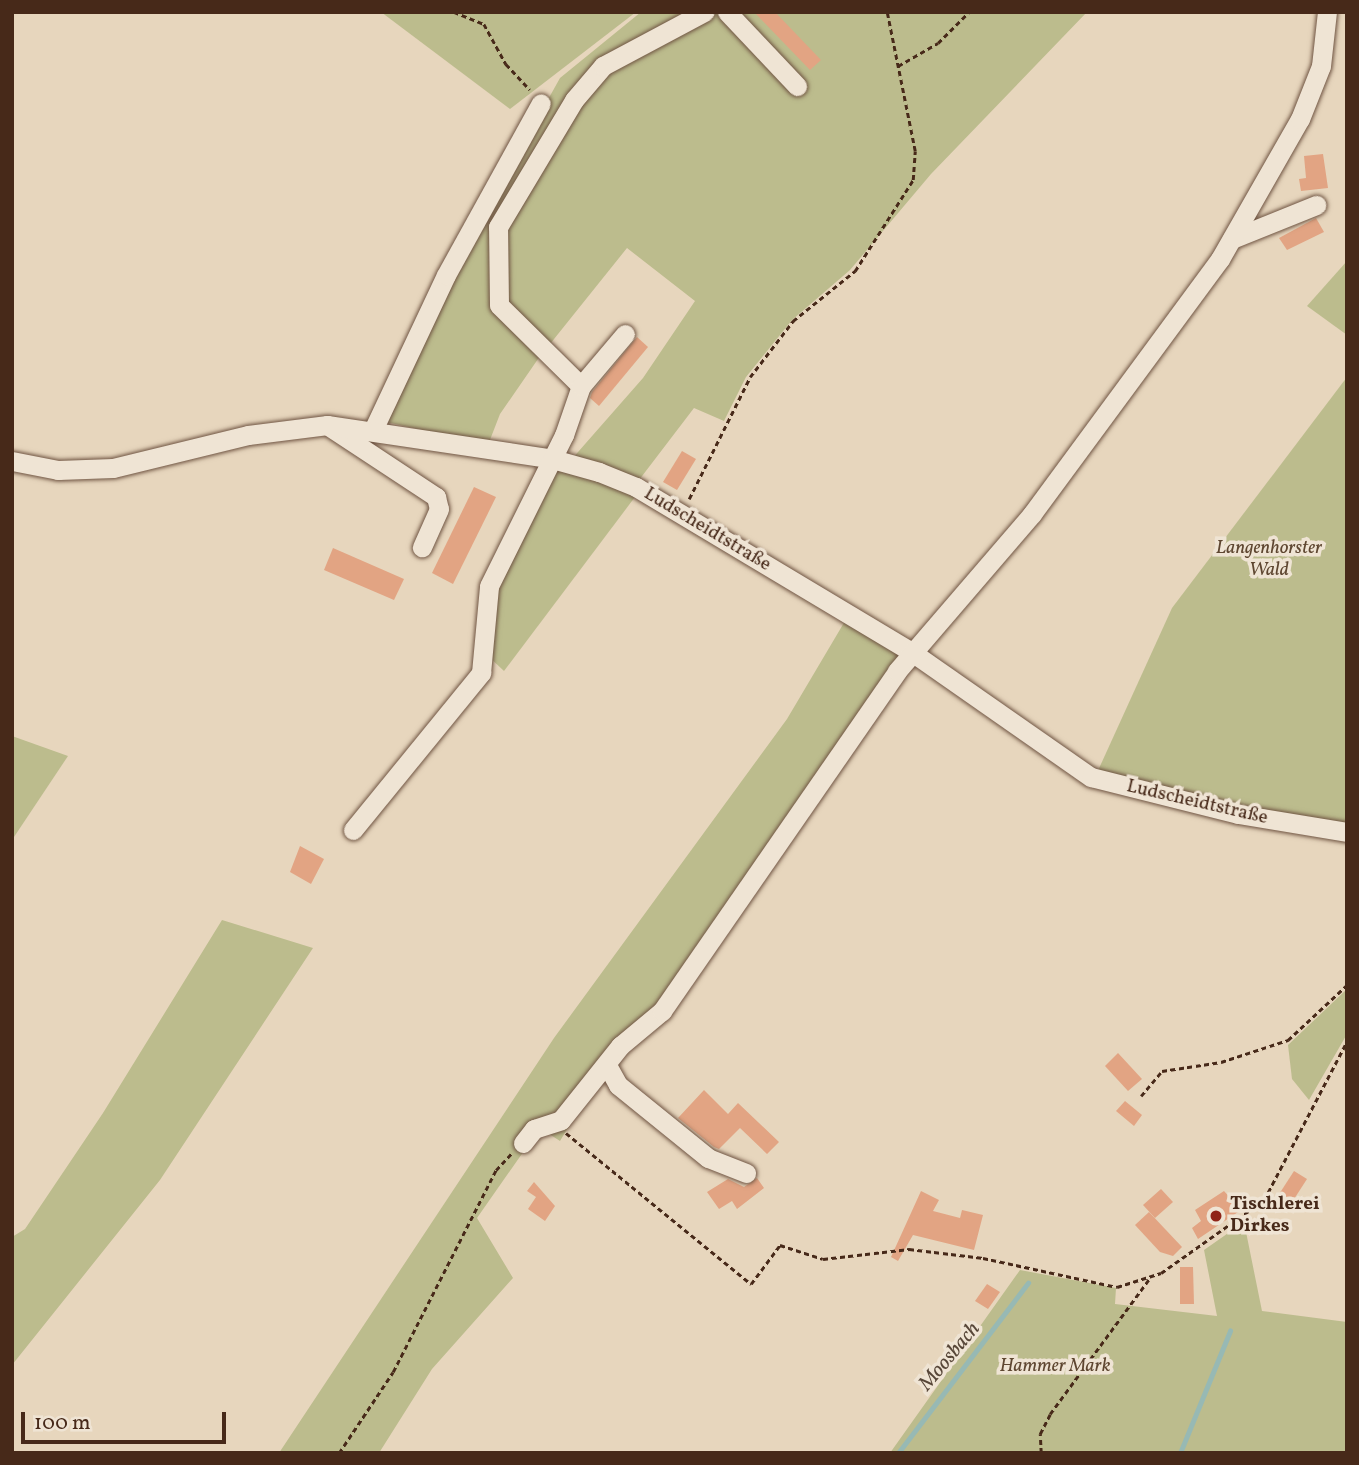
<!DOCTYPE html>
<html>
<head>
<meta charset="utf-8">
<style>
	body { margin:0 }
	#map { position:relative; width:1359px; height:1465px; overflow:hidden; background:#e7d6bd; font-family:Vollkorn,serif }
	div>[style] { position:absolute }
	.green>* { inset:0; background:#bcbc8d }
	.stream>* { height:4.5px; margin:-2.25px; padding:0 2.25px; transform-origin:2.25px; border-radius:2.25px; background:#97b9b4 }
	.building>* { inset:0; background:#e2a483 }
	.path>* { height:2.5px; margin-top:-1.25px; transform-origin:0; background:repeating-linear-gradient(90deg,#472919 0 5px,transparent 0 8.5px) }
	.roads { filter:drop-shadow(0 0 2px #6f5442) drop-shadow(0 0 2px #6f5442) }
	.minor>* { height:19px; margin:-9.5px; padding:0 9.5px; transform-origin:9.5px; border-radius:9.5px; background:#efe4d4 }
	.dots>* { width:19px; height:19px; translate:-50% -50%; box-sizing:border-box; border:4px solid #efe4d4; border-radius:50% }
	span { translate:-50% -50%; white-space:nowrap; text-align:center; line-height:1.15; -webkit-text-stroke:7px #efe4d4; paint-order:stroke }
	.street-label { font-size:19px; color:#472919 }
	.park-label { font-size:19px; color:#5e4630; font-style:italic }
	.poi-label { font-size:19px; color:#472919; font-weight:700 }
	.left { translate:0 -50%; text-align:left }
	.water-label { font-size:21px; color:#574638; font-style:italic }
	.frame { position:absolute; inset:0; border:14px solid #472919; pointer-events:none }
	.scale { position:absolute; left:21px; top:1412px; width:205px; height:32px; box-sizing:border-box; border:4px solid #472919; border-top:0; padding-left:9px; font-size:21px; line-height:24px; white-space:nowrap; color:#472919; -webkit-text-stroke:5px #efe4d4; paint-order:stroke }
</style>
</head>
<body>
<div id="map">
	<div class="green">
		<div style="clip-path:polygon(381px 12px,636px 12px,510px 109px)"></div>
		<div style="clip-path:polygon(641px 12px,1087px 12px,931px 174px,850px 270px,792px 320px,746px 377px,724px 421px,694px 408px,636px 484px,571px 460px,643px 378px,695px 301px,627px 248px,538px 359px,500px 414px,488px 445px,382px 421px,478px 225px,560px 78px)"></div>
		<div style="clip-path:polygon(1347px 261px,1347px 335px,1307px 306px)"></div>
		<div style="clip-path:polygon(1347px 377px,1347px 827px,1096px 775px,1172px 608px)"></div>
		<div style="clip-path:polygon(551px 463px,638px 493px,504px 671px,487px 655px,488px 602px)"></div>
		<div style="clip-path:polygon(848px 616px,907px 651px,679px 980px,618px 1044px,560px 1141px,540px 1128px,477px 1218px,513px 1278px,432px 1369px,379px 1453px,279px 1453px,554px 1038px,787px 719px)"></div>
		<div style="clip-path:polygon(12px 736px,68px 756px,12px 840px)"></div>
		<div style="clip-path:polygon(222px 920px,313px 948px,160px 1180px,12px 1365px,12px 1237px,25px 1229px,103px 1113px)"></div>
		<div style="clip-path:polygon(1347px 989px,1347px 1034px,1309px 1100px,1292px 1079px,1288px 1045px)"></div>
		<div style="clip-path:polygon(1244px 1222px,1262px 1311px,1347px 1322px,1347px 1453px,890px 1453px,1020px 1270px,1116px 1288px,1115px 1304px,1217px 1316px,1204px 1250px)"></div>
	</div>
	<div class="stream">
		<div style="left:898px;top:1453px;width:214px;rotate:-52.6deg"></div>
		<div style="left:1180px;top:1453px;width:132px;rotate:-67.7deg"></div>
	</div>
	<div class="building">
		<div style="clip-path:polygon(754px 12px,775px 12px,821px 60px,810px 70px)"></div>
		<div style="clip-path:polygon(1323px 154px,1328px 188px,1301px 191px,1299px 179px,1306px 178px,1304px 156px)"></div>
		<div style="clip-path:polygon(1316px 218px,1324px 232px,1287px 250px,1279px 238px)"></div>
		<div style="clip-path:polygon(637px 337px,648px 347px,599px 406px,590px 398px,592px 392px)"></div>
		<div style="clip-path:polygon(682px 451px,696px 459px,677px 490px,663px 482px)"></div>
		<div style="clip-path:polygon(474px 487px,496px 497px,453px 584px,432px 573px)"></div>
		<div style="clip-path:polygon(333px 548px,404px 579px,394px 600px,324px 570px)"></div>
		<div style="clip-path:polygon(300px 846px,324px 859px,311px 884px,290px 872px)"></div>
		<div style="clip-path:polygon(1118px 1053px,1142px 1079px,1128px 1091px,1105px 1066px)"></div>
		<div style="clip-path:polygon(704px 1090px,728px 1114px,738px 1103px,779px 1142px,767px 1154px,740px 1128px,719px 1149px,714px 1147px,678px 1118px)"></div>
		<div style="clip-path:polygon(1125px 1101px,1142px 1115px,1134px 1126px,1116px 1111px)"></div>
		<div style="clip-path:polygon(1294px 1171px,1307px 1179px,1287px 1210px,1274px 1202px)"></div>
		<div style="clip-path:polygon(757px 1178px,764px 1188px,737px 1209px,732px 1201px,719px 1209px,707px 1192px,728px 1179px,744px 1187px)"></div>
		<div style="clip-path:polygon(534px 1182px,555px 1206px,545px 1221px,528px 1209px,536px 1197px,527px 1191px)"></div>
		<div style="clip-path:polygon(1161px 1189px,1173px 1202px,1155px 1218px,1143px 1205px)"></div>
		<div style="clip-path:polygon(921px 1191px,939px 1200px,933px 1211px,960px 1218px,962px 1210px,983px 1215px,974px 1250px,913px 1235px,898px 1261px,891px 1257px)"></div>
		<div style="clip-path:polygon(1224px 1191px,1241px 1210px,1198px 1239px,1192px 1228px,1201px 1221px,1195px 1210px)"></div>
		<div style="clip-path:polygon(1149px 1212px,1182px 1247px,1173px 1256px,1160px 1252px,1135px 1225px)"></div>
		<div style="clip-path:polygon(1180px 1267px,1193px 1267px,1194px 1304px,1180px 1304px)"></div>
		<div style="clip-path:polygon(987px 1284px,1000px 1292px,988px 1309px,975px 1301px)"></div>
	</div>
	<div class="path">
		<div style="left:454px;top:12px;width:32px;rotate:22deg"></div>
		<div style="left:484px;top:24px;width:46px;rotate:61.2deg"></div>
		<div style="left:506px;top:64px;width:35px;rotate:47deg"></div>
		<div style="left:898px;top:66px;width:46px;rotate:-29.9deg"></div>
		<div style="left:938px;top:43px;width:44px;rotate:-45deg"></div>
		<div style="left:689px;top:499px;width:136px;rotate:-63.4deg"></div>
		<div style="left:750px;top:377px;width:71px;rotate:-52.5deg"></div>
		<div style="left:793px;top:321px;width:80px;rotate:-38.9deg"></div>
		<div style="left:855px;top:271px;width:108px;rotate:-57.5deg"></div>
		<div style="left:913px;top:180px;width:29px;rotate:-86deg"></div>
		<div style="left:915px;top:151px;width:142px;rotate:-101.4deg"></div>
		<div style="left:1141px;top:1096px;width:33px;rotate:-50deg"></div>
		<div style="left:1162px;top:1071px;width:60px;rotate:-8.7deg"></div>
		<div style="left:1221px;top:1062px;width:71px;rotate:-18.2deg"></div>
		<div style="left:1288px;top:1040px;width:81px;rotate:-43deg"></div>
		<div style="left:566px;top:1133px;width:239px;rotate:39.2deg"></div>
		<div style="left:751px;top:1284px;width:49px;rotate:-53.4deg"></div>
		<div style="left:780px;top:1245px;width:45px;rotate:18deg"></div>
		<div style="left:823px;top:1259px;width:87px;rotate:-6.6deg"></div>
		<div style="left:909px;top:1249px;width:75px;rotate:6.9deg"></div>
		<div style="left:983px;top:1258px;width:137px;rotate:12.2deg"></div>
		<div style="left:1117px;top:1287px;width:46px;rotate:-17.7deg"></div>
		<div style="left:1161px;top:1273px;width:126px;rotate:-35.3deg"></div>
		<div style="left:1264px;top:1200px;width:179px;rotate:-62.4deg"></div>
		<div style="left:339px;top:1453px;width:97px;rotate:-56.3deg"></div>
		<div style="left:393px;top:1372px;width:227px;rotate:-63deg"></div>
		<div style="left:496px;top:1170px;width:22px;rotate:-47deg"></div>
		<div style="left:1041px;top:1453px;width:19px;rotate:-93deg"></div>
		<div style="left:1040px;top:1434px;width:22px;rotate:-63deg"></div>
		<div style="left:1050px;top:1414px;width:169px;rotate:-53.7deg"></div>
	</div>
	<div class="roads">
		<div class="minor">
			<div style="left:727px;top:12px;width:102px;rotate:46.6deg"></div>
			<div style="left:1232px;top:239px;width:91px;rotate:-22deg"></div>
			<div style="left:581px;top:386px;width:115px;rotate:-135.4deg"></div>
			<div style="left:499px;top:305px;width:78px;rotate:-90.7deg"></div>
			<div style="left:498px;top:227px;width:148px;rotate:-59.1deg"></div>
			<div style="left:574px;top:100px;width:45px;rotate:-49.5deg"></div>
			<div style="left:603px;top:66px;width:115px;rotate:-28.1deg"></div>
			<div style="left:327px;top:425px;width:131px;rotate:33.4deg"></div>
			<div style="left:436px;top:497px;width:12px;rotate:76deg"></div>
			<div style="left:439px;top:509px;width:42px;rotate:114.1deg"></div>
			<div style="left:374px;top:428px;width:169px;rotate:-64.8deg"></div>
			<div style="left:446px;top:275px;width:196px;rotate:-61.1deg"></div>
			<div style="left:12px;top:461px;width:47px;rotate:11.1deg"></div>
			<div style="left:58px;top:470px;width:55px;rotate:-2.1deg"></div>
			<div style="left:113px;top:468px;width:139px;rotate:-13.7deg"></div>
			<div style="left:248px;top:435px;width:80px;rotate:-7.2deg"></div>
			<div style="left:327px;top:425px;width:224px;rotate:8.5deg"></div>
			<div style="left:549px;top:458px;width:52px;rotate:15.6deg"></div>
			<div style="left:599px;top:472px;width:40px;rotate:22deg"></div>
			<div style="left:636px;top:487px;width:323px;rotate:30.9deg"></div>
			<div style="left:913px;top:653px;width:217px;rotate:34.9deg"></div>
			<div style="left:1091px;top:777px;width:152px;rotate:14.1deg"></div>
			<div style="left:1238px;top:814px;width:110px;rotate:9.4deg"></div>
			<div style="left:353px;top:830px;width:203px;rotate:-50.8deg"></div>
			<div style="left:481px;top:673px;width:87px;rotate:-84.7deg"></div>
			<div style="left:489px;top:586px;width:169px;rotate:-63.6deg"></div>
			<div style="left:564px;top:435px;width:52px;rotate:-70.9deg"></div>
			<div style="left:581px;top:386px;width:68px;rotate:-49.8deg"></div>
			<div style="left:607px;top:1065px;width:23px;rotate:61deg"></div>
			<div style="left:618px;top:1085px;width:116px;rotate:39deg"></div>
			<div style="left:708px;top:1158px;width:41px;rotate:21.5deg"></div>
			<div style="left:523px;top:1143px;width:18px;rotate:-52deg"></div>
			<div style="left:534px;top:1129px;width:28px;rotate:-18deg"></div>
			<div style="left:561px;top:1120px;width:95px;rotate:-51.4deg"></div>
			<div style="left:620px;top:1046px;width:55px;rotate:-39.8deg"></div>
			<div style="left:662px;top:1011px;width:413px;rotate:-55.3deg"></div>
			<div style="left:897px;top:671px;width:207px;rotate:-49.3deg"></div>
			<div style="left:1032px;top:514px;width:317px;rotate:-53.6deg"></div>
			<div style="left:1220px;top:259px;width:161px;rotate:-60.3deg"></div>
			<div style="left:1300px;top:119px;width:57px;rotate:-68.4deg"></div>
			<div style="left:1321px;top:66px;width:54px;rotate:-83.7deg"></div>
		</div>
	</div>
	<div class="dots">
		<div style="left:1216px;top:1216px;background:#8f2418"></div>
	</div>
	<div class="street-label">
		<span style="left:707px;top:530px;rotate:31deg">Ludscheidtstraße</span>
		<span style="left:1197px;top:803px;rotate:13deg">Ludscheidtstraße</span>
	</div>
	<div class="park-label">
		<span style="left:1269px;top:560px">Langenhorster<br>Wald</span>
		<span style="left:1055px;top:1367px">Hammer Mark</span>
	</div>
	<div class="poi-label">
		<span class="left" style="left:1230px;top:1216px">Tischlerei<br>Dirkes</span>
	</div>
	<div class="water-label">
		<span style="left:950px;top:1357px;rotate:-50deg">Moosbach</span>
	</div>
	<div class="frame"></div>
	<div class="scale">100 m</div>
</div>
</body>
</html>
